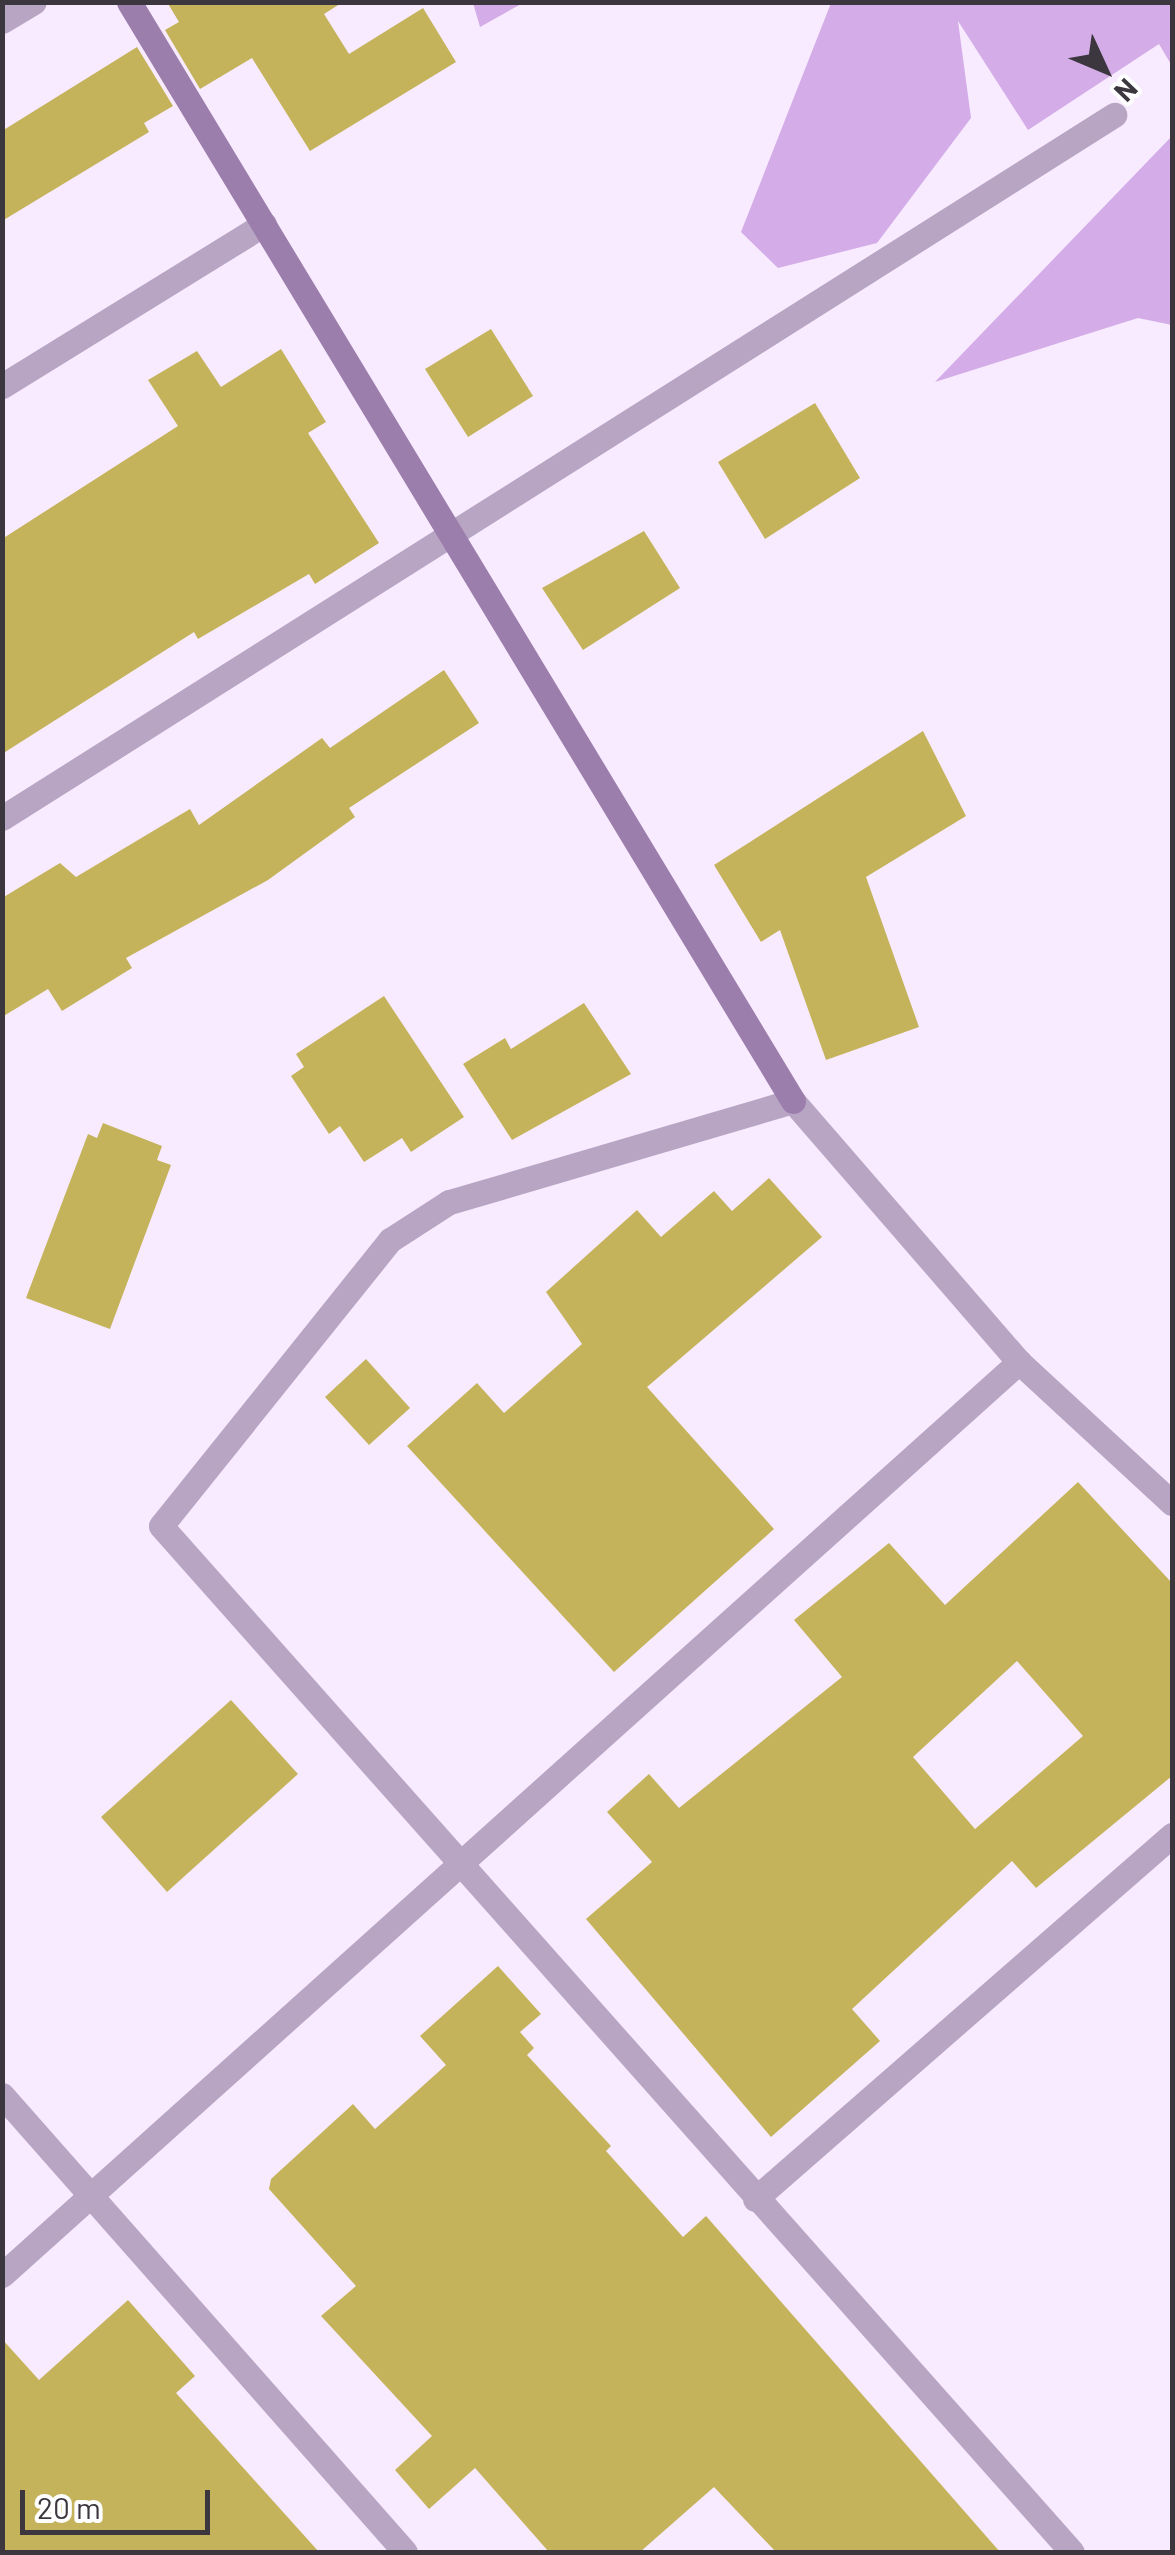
<!DOCTYPE html>
<html>
<head>
<meta charset="utf-8">
<style>
	body { margin:0 }
	#map { position:relative; width:1175px; height:2555px; overflow:hidden; background:#f8ebff; font-family:Barlow,sans-serif }
	div>[style] { position:absolute }
	.green>* { inset:0; background:#d3ace8 }
	.building>* { inset:0; background:#c4b35b }
	.street>* { height:25px; margin:-12.5px; padding:0 12.5px; transform-origin:12.5px; border-radius:12.5px; background:#b8a4c3 }
	.secondary>* { height:25px; margin:-12.5px; padding:0 12.5px; transform-origin:12.5px; border-radius:12.5px; background:#9c7eac }
	span { translate:-50% -50%; white-space:nowrap; text-align:center; line-height:1.15; -webkit-text-stroke:8px #fefefe; paint-order:stroke }
	.frame { position:absolute; inset:0; border:5px solid #3c373e; pointer-events:none }
	.north { position:absolute; left:1055px; top:20px; width:100px; height:100px; -webkit-text-stroke:8px #fefefe; paint-order:stroke; rotate:134deg; font-size:28px; font-weight:700; line-height:40px; text-align:center; color:#3c373e }
	.north::after { content:''; display:block; margin:auto; width:35px; height:45px; background:#3c373e; clip-path:polygon(50% 0,100% 100%,50% 72%,0 100%) }
	.scale { position:absolute; left:20px; top:2490px; width:190px; height:45px; box-sizing:border-box; border:5px solid #3c373e; border-top:0; padding-left:12px; font-size:30px; line-height:35px; white-space:nowrap; color:#3c373e; -webkit-text-stroke:8px #fefefe; paint-order:stroke }
</style>
</head>
<body>
<div id="map">
	<div class="green">
		<div style="clip-path:polygon(473px 3px,473px 2px,523px 3px,480px 27px)"></div>
		<div style="clip-path:polygon(831px 3px,1172px 3px,1172px 66px,1159px 44px,1028px 130px,958px 21px,971px 118px,877px 243px,778px 268px,741px 232px)"></div>
		<div style="clip-path:polygon(1172px 136px,1172px 325px,1138px 318px,935px 382px)"></div>
	</div>
	<div class="building">
		<div style="clip-path:polygon(167px 2px,343px 2px,324px 14px,349px 54px,423px 8px,456px 62px,310px 151px,252px 58px,200px 89px,165px 30px,179px 22px)"></div>
		<div style="clip-path:polygon(137px 47px,173px 106px,144px 123px,149px 132px,2px 221px,2px 131px)"></div>
		<div style="clip-path:polygon(491px 329px,533px 396px,468px 437px,425px 369px)"></div>
		<div style="clip-path:polygon(281px 349px,326px 422px,308px 433px,379px 543px,315px 584px,309px 574px,198px 639px,194px 632px,2px 754px,2px 539px,178px 426px,148px 380px,197px 351px,221px 387px)"></div>
		<div style="clip-path:polygon(815px 403px,860px 478px,765px 539px,718px 462px)"></div>
		<div style="clip-path:polygon(644px 531px,680px 588px,583px 650px,542px 588px)"></div>
		<div style="clip-path:polygon(444px 670px,479px 723px,349px 808px,355px 817px,268px 880px,126px 958px,132px 968px,62px 1011px,48px 989px,2px 1017px,2px 898px,60px 863px,76px 877px,190px 809px,199px 825px,322px 738px,330px 748px)"></div>
		<div style="clip-path:polygon(923px 731px,966px 816px,866px 877px,919px 1027px,826px 1060px,780px 930px,761px 942px,714px 865px)"></div>
		<div style="clip-path:polygon(384px 996px,464px 1117px,411px 1152px,402px 1138px,364px 1162px,340px 1126px,329px 1134px,291px 1076px,304px 1067px,296px 1054px)"></div>
		<div style="clip-path:polygon(584px 1003px,631px 1074px,512px 1140px,463px 1064px,505px 1038px,511px 1049px)"></div>
		<div style="clip-path:polygon(103px 1123px,162px 1146px,157px 1160px,171px 1165px,110px 1329px,26px 1298px,88px 1134px,97px 1138px)"></div>
		<div style="clip-path:polygon(769px 1178px,822px 1237px,647px 1387px,774px 1529px,614px 1672px,407px 1446px,477px 1383px,504px 1413px,582px 1344px,546px 1292px,637px 1210px,661px 1237px,714px 1191px,732px 1211px)"></div>
		<div style="clip-path:polygon(366px 1359px,410px 1408px,369px 1445px,325px 1397px)"></div>
		<div style="clip-path:polygon(evenodd,1078px 1482px,1172px 1583px,1172px 1776px,1036px 1888px,1012px 1861px,852px 2009px,880px 2041px,771px 2137px,586px 1919px,652px 1862px,607px 1812px,649px 1774px,679px 1808px,842px 1677px,794px 1620px,889px 1543px,945px 1605px,1078px 1482px,1017px 1661px,1083px 1736px,975px 1829px,913px 1757px,1017px 1661px)"></div>
		<div style="clip-path:polygon(231px 1700px,298px 1774px,167px 1892px,101px 1817px)"></div>
		<div style="clip-path:polygon(498px 1966px,541px 2014px,520px 2032px,534px 2048px,527px 2055px,611px 2146px,606px 2151px,683px 2237px,706px 2216px,1000px 2552px,776px 2552px,714px 2487px,640px 2552px,549px 2552px,475px 2468px,429px 2509px,395px 2470px,432px 2436px,321px 2316px,356px 2286px,269px 2189px,271px 2179px,353px 2104px,375px 2129px,446px 2065px,420px 2036px)"></div>
		<div style="clip-path:polygon(128px 2300px,195px 2376px,176px 2393px,319px 2552px,2px 2552px,2px 2339px,39px 2380px)"></div>
	</div>
	<div class="street">
		<div style="left:2px;top:21px;width:37px;rotate:-31deg"></div>
		<div style="left:2px;top:386px;width:308px;rotate:-31.7deg"></div>
		<div style="left:2px;top:818px;width:1316px;rotate:-32.3deg"></div>
		<div style="left:1019px;top:1362px;width:345px;rotate:-130.9deg"></div>
		<div style="left:793px;top:1101px;width:359px;rotate:163.6deg"></div>
		<div style="left:449px;top:1202px;width:70px;rotate:147.2deg"></div>
		<div style="left:390px;top:1240px;width:366px;rotate:128.7deg"></div>
		<div style="left:161px;top:1526px;width:1372px;rotate:48.4deg"></div>
		<div style="left:2px;top:2095px;width:609px;rotate:48.59deg"></div>
		<div style="left:755px;top:2199px;width:554px;rotate:-41.12deg"></div>
		<div style="left:2px;top:2275px;width:1367px;rotate:-41.92deg"></div>
		<div style="left:1019px;top:1362px;width:208px;rotate:42.7deg"></div>
	</div>
	<div class="secondary">
		<div style="left:129px;top:2px;width:1284px;rotate:58.86deg"></div>
	</div>
	<div class="frame"></div>
	<div class="north">N</div>
	<div class="scale">20 m</div>
</div>
</body>
</html>
